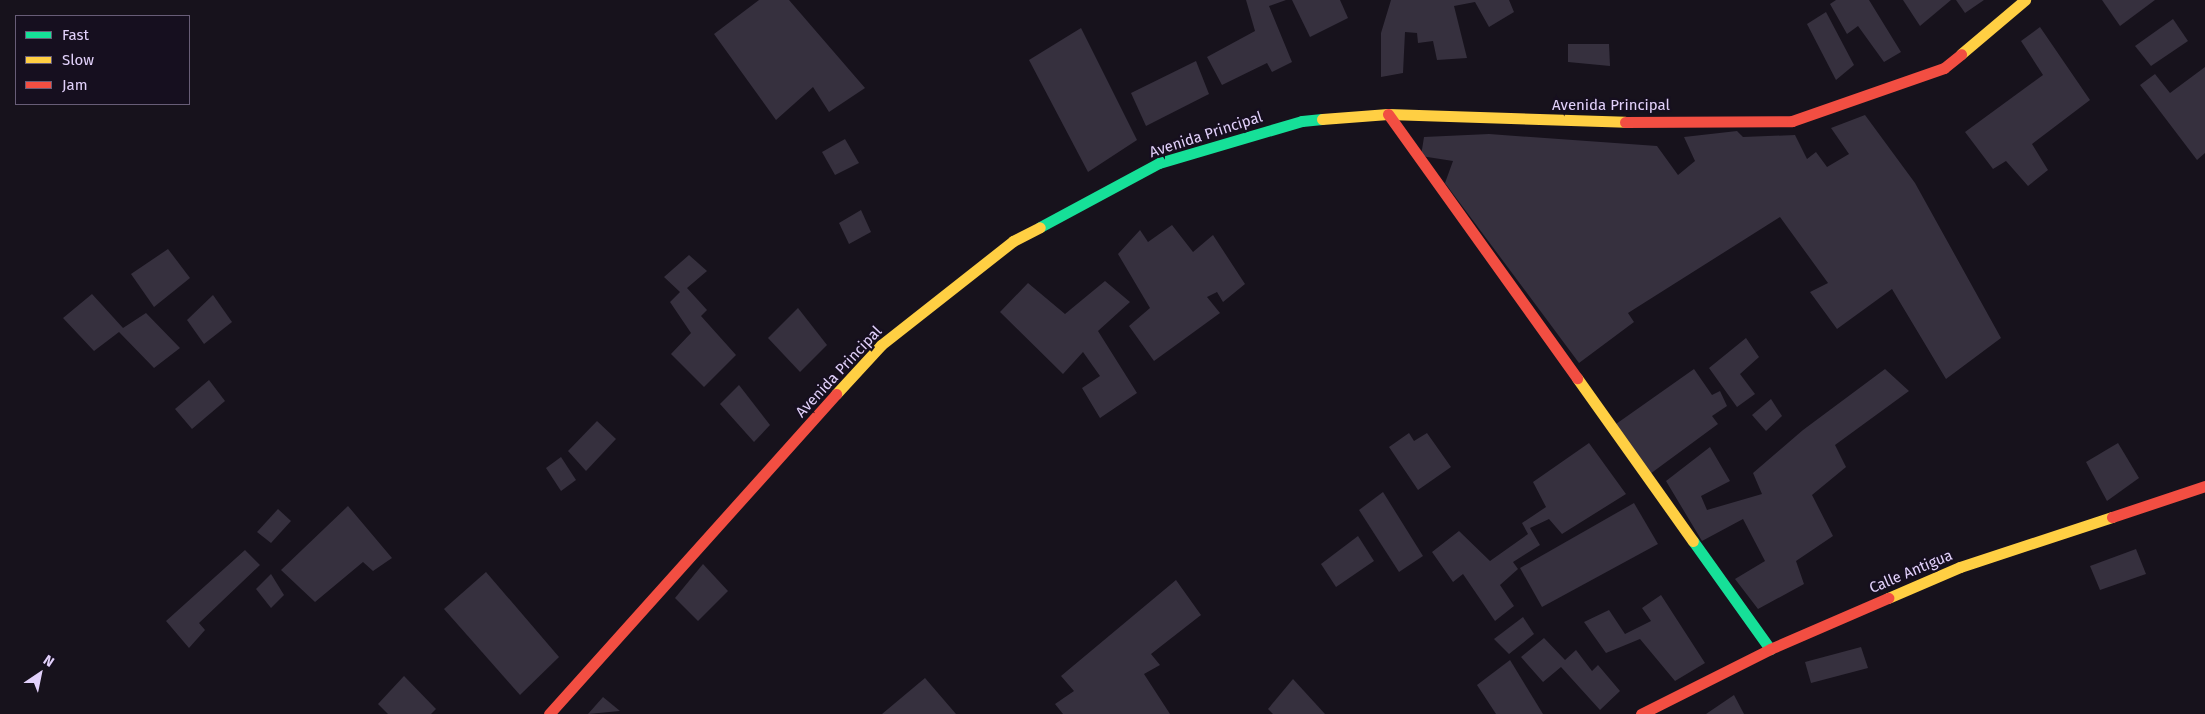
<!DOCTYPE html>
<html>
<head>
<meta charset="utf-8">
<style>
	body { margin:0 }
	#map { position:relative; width:2205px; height:714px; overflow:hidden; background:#17121c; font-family:"Fira Sans",sans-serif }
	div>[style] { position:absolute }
	.building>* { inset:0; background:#36303e }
	.fast>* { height:11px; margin:-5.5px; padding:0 5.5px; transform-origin:5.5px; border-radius:5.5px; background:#16e098 }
	.slow>* { height:11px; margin:-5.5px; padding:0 5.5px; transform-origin:5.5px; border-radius:5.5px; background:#ffcf43 }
	.jam>* { height:11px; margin:-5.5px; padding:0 5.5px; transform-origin:5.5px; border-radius:5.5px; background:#f24e42 }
	span { translate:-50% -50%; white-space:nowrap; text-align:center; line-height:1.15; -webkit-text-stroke:4.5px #160f1f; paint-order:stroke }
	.street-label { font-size:15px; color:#e2d1fb }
	.legend { position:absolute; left:15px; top:15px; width:175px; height:90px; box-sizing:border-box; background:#160f1f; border:1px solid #685d77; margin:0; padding:6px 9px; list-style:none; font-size:15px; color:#e2d1fb }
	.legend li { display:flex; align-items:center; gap:10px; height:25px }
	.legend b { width:25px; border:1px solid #685d77 }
	.north { position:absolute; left:15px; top:649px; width:50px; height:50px; -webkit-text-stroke:4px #160f1f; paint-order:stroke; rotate:34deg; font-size:14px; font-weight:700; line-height:20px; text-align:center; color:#e2d1fb }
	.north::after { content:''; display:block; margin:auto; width:18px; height:22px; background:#e2d1fb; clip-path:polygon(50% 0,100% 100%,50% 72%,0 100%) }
</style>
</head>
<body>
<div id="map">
	<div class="building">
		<div style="clip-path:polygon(759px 0,789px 0,865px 88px,829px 112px,813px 87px,776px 120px,714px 34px)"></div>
		<div style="clip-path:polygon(1246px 0,1286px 0,1269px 6px,1292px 62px,1272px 72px,1267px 63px,1222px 85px,1207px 57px,1255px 31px)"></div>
		<div style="clip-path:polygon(1292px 0,1340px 0,1348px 18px,1310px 37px)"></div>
		<div style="clip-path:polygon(1391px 0,1509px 0,1514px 12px,1489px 27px,1475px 2px,1454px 6px,1467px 58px,1437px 60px,1433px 41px,1418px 43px,1417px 33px,1405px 32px,1403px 73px,1381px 77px,1381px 33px)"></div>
		<div style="clip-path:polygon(1836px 0,1869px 0,1901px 52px,1884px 62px,1858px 26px,1847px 34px,1830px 4px)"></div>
		<div style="clip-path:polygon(1903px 0,1951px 0,1920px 26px)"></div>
		<div style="clip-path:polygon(1956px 0,1984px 0,1965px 13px)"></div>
		<div style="clip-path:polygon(2102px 0,2155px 0,2120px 26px)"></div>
		<div style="clip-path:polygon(1826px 12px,1854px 65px,1836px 80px,1807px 24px)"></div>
		<div style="clip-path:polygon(2173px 19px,2188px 41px,2151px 66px,2135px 46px)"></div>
		<div style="clip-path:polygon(2040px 27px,2090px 100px,2032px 144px,2048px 170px,2028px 186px,2006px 161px,1993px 169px,1965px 132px,2043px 75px,2021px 41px)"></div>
		<div style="clip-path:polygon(1081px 28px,1137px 140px,1088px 172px,1029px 60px)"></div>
		<div style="clip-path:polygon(1568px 44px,1609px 44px,1610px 66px,1568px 62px)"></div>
		<div style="clip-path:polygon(1196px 61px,1209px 94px,1146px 126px,1131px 93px)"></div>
		<div style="clip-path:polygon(2205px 67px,2205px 153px,2197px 160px,2140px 85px,2155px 74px,2170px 93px)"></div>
		<div style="clip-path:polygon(1865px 115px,1915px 183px,2001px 338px,1946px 379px,1892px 289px,1837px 329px,1810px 292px,1828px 283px,1780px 217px,1628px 313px,1634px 322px,1579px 363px,1445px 183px,1453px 161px,1421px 156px,1424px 137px,1489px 134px,1657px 146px,1678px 175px,1695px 161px,1684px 137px,1737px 131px,1743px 137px,1795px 135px,1807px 159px,1816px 152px,1827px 167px,1849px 154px,1831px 128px)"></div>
		<div style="clip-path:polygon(845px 139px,859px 163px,835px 175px,822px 152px)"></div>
		<div style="clip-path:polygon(861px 210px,871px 232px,849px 244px,839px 223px)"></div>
		<div style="clip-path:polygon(1172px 225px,1193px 252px,1213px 235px,1245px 284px,1223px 302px,1217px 292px,1207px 297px,1220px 313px,1154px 361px,1129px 326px,1150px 308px,1118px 254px,1140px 230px,1148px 242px)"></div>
		<div style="clip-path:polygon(168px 249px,190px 278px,154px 307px,131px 274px)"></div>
		<div style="clip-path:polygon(689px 255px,707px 271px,687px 288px,707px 310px,701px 316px,736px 355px,704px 387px,671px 354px,691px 333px,670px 302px,680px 292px,664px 277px)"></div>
		<div style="clip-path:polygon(1105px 281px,1130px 302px,1098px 331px,1137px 393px,1100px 418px,1082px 388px,1100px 376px,1083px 352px,1063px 374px,1000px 312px,1028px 283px,1065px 314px)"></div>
		<div style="clip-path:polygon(92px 294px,123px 328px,146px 313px,180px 348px,154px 368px,119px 332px,94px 351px,63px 318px)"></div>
		<div style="clip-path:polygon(213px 295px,232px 322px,204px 344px,187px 320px)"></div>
		<div style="clip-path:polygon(798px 308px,827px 345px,800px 372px,768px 338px)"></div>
		<div style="clip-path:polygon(1746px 338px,1759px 357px,1740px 374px,1755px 394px,1737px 407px,1709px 368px)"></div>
		<div style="clip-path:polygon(1694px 369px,1712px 395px,1720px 391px,1727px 406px,1712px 416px,1718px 424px,1650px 474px,1616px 424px)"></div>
		<div style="clip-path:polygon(1885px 369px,1909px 391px,1835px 445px,1846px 467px,1812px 495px,1833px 536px,1796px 561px,1804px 584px,1758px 609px,1735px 579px,1765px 561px,1743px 519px,1702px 541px,1666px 481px,1710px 447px,1730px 481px,1701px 496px,1707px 510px,1762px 494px,1753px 473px,1803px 430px)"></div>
		<div style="clip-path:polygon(209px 380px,225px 401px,192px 429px,175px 409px)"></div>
		<div style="clip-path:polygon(739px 385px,770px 425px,754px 442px,720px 404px)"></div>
		<div style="clip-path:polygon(1771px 399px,1782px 416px,1766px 431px,1752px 415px)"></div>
		<div style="clip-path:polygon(597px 421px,616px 439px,586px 471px,568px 451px)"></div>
		<div style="clip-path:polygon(1409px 433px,1414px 441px,1427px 433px,1451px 467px,1418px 490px,1389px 447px)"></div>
		<div style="clip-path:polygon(1589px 443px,1626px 494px,1562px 534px,1549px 519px,1530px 528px,1540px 545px,1513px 562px,1518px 569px,1500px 585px,1514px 606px,1495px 621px,1463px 574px,1453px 582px,1432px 552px,1459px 531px,1490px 561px,1528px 534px,1522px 523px,1546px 507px,1533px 482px)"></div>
		<div style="clip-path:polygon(2118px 443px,2139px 478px,2107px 501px,2086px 462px)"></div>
		<div style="clip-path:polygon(561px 457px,576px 480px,561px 491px,546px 468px)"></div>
		<div style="clip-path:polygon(1383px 492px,1423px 556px,1399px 572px,1359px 510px)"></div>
		<div style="clip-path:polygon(1634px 503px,1658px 544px,1542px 607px,1520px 568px)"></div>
		<div style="clip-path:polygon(348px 506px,392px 558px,373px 571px,363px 562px,315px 602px,281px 570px)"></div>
		<div style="clip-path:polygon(278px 509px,291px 521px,271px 543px,257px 532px)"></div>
		<div style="clip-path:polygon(1358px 536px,1374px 561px,1336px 587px,1321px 564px)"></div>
		<div style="clip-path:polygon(2136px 549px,2146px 574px,2100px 590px,2090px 566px)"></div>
		<div style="clip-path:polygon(245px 550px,260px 565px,199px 623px,205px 630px,189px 648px,166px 621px)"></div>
		<div style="clip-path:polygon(703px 564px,728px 591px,698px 621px,675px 598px)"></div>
		<div style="clip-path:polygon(486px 572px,559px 657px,520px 695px,444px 609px)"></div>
		<div style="clip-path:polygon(271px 574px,284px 595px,271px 608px,256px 589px)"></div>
		<div style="clip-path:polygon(1176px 580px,1201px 615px,1151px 654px,1160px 665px,1144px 674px,1170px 714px,1063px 714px,1055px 704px,1074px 691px,1061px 676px)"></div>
		<div style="clip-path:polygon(1661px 595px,1705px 663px,1675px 681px,1640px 639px,1606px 653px,1584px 622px,1609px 610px,1625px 634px,1651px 621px,1642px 608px)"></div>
		<div style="clip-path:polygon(1523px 617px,1534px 634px,1509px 654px,1494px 639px)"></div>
		<div style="clip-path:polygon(1544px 638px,1565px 660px,1576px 650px,1592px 671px,1598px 665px,1620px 691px,1600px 710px,1561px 667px,1543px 682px,1521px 657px)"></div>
		<div style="clip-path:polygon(1861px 647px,1868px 668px,1811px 683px,1805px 662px)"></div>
		<div style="clip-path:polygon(1510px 660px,1543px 714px,1496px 714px,1477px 685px)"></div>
		<div style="clip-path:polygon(404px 676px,436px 709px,431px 714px,388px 714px,378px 704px)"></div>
		<div style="clip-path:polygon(925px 678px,956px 714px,882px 714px)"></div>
		<div style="clip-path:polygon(1293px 679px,1325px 714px,1273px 714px,1268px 709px)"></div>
		<div style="clip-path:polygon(1734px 695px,1744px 714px,1706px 714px)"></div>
		<div style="clip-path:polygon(603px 697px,620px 711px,588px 714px)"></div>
	</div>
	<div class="fast">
		<div style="left:1040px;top:227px;width:135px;rotate:-28.3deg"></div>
		<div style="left:1159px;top:163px;width:149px;rotate:-16.4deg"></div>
		<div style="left:1302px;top:121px;width:20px;rotate:-6deg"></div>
		<div style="left:1693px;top:541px;width:133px;rotate:54.5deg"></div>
	</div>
	<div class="slow">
		<div style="left:1961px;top:54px;width:84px;rotate:-40.2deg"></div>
		<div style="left:1322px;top:119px;width:66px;rotate:-4.3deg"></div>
		<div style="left:1388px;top:114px;width:237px;rotate:1.9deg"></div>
		<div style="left:1577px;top:378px;width:200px;rotate:54.6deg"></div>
		<div style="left:836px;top:394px;width:67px;rotate:-47.4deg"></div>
		<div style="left:881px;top:345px;width:168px;rotate:-38.2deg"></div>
		<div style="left:1013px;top:241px;width:30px;rotate:-27deg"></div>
		<div style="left:1888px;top:598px;width:78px;rotate:-23.3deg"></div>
		<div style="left:1960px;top:567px;width:160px;rotate:-18.2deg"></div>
	</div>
	<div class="jam">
		<div style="left:1388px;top:114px;width:325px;rotate:54.4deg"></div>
		<div style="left:1625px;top:122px;width:167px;rotate:-0.3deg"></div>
		<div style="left:1792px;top:121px;width:161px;rotate:-19.2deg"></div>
		<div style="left:1944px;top:68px;width:22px;rotate:-39deg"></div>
		<div style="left:2112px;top:517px;width:98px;rotate:-18.4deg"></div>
		<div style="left:549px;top:714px;width:430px;rotate:-48.1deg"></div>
		<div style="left:1641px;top:714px;width:144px;rotate:-26.7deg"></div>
		<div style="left:1770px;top:649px;width:129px;rotate:-23.4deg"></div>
	</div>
	<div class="street-label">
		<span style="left:1611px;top:106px">Avenida Principal</span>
		<span style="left:1206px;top:135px;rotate:-18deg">Avenida Principal</span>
		<span style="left:839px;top:372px;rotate:-47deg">Avenida Principal</span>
		<span style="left:1911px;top:572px;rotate:-23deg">Calle Antigua</span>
	</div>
	<ul class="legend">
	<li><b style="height:6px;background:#16e098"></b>Fast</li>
	<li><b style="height:6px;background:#ffcf43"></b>Slow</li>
	<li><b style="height:6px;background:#f24e42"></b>Jam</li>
	</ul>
	<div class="north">N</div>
</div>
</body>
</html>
